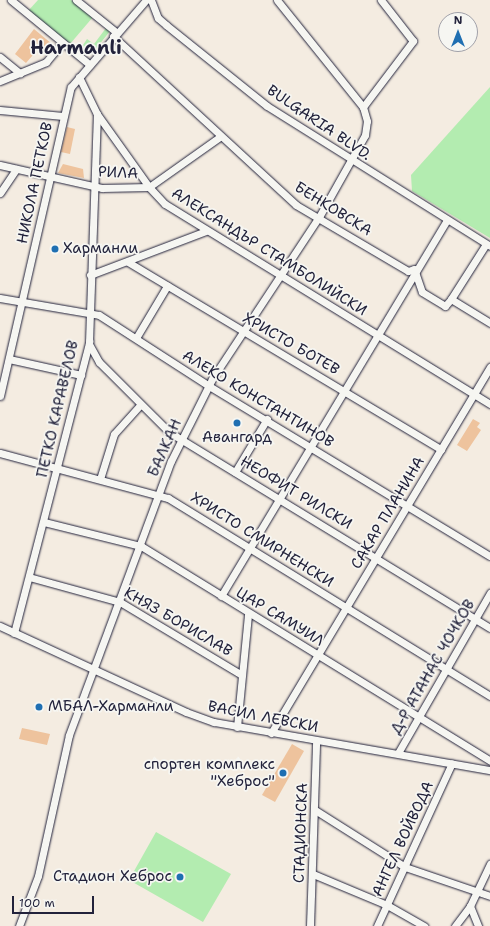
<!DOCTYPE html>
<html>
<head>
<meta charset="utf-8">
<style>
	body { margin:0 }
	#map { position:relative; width:490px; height:926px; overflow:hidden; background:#f4ece1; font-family:"Shantell Sans",sans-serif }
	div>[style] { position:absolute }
	.green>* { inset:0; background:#b3ecb0 }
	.building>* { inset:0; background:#eec39d }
	.roads { filter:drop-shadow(0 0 1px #22223b) drop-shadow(0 0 1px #22223b) }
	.minor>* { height:7px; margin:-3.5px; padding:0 3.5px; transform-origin:3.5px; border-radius:3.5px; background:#f6f6f2 }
	.dots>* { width:11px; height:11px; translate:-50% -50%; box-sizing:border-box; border:2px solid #f6f6f2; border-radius:50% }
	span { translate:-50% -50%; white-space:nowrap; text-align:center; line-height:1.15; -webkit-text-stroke:3.5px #f6f6f2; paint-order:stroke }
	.street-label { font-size:15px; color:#22223b }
	.poi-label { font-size:15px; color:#22223b }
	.left { translate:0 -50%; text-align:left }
	.right { translate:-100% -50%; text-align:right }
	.district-label { font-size:19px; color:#22223b; font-weight:700 }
	.north { position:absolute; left:438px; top:12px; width:40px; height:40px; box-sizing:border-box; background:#f6f6f2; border:1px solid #a1a1a9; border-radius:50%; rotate:0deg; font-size:11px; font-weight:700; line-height:16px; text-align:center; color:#22223b }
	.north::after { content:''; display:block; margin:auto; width:14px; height:18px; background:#1f6fb2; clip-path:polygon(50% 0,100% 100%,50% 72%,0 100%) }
	.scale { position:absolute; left:12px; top:896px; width:82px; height:18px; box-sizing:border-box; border:2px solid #22223b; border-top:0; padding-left:5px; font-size:12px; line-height:14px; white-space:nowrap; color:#22223b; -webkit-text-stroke:3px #f6f6f2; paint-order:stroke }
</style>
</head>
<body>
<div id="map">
	<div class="green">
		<div style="clip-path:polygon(38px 0,71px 0,93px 17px,70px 44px,28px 11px)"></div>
		<div style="clip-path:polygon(106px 28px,110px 31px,91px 55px,81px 48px,87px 39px,94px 44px)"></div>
		<div style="clip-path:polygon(490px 87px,490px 238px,412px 191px,411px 175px)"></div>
		<div style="clip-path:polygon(156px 832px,231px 874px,203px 922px,129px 880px)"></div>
	</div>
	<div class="building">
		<div style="clip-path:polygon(34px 29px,52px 44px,45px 53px,39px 48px,26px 63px,15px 54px)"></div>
		<div style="clip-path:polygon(67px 127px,75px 129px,70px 154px,61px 152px)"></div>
		<div style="clip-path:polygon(63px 164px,83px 169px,84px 178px,58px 173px)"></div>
		<div style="clip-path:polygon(473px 419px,480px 423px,477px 427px,481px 430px,467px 451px,457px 445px)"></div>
		<div style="clip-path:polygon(22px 728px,50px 734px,47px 745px,19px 739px)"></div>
		<div style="clip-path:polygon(292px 744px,304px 751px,275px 802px,262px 795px)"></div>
	</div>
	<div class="roads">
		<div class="minor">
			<div style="left:11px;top:0;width:102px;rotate:39.4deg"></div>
			<div style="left:76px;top:0;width:51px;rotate:38.7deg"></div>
			<div style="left:151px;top:0;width:19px;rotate:69deg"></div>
			<div style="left:158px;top:18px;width:11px;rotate:41deg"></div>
			<div style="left:166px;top:25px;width:129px;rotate:38.7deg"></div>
			<div style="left:267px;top:106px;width:263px;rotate:32.1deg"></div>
			<div style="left:113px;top:36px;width:249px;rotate:42.7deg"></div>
			<div style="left:296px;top:205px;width:130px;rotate:30.5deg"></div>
			<div style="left:408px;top:271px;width:6px;rotate:-18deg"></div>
			<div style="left:414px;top:269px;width:24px;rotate:71deg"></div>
			<div style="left:422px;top:292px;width:27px;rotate:31deg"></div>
			<div style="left:445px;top:306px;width:9px;rotate:-49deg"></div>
			<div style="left:451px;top:299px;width:46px;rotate:31.6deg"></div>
			<div style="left:0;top:57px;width:26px;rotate:39deg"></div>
			<div style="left:79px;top:77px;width:41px;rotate:64.1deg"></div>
			<div style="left:97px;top:114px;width:90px;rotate:54.5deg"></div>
			<div style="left:149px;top:187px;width:23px;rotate:47deg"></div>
			<div style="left:165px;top:204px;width:382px;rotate:31.6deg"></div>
			<div style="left:0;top:81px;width:50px;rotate:-22.4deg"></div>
			<div style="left:46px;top:62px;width:25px;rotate:-50deg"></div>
			<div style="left:363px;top:107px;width:83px;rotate:-52.9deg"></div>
			<div style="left:413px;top:41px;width:52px;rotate:-128deg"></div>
			<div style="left:0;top:110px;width:63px;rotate:5.4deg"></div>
			<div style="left:0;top:165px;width:105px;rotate:12.7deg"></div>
			<div style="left:102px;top:188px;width:47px;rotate:-1.2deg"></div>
			<div style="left:149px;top:187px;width:88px;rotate:-35.3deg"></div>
			<div style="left:0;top:193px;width:29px;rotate:-56deg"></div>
			<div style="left:128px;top:262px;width:365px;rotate:30.9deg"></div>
			<div style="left:90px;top:275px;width:124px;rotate:-20.8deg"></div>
			<div style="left:0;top:298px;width:100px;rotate:9.7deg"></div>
			<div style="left:99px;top:315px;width:131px;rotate:32.8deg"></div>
			<div style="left:209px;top:386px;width:328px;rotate:31.2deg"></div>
			<div style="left:451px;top:299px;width:65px;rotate:-57.5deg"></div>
			<div style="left:136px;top:338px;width:61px;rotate:-59.2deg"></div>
			<div style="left:89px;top:344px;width:21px;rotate:61deg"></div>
			<div style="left:99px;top:362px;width:103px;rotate:45deg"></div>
			<div style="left:9px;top:359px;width:74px;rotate:12.5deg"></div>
			<div style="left:0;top:396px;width:317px;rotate:-77.1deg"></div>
			<div style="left:71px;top:87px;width:115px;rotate:-49.2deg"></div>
			<div style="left:169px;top:432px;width:376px;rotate:31.4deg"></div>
			<div style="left:0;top:453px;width:174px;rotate:15deg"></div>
			<div style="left:168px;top:498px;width:378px;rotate:31.6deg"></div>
			<div style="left:235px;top:472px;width:62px;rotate:-58.9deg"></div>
			<div style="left:100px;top:479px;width:47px;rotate:-72.7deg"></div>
			<div style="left:114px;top:434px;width:39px;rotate:-48deg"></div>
			<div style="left:44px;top:522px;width:100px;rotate:13.9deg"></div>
			<div style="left:141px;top:546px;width:410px;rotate:31.6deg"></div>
			<div style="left:29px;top:577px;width:94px;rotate:15.4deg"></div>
			<div style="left:120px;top:602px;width:142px;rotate:30.9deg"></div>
			<div style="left:221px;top:596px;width:439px;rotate:-59deg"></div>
			<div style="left:0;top:626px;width:205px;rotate:24.8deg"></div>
			<div style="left:186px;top:712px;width:30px;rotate:20deg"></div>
			<div style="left:214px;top:722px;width:280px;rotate:9.9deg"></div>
			<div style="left:14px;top:633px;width:301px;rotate:-75.5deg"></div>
			<div style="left:89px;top:342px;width:228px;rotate:-88deg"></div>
			<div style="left:237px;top:727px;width:114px;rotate:-84.4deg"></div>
			<div style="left:271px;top:733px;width:427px;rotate:-59.1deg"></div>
			<div style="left:398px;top:753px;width:185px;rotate:-60.1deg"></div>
			<div style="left:315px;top:810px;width:107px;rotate:32.3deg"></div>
			<div style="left:405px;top:867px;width:90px;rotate:18.8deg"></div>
			<div style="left:313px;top:874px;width:80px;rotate:22.7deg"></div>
			<div style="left:387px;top:905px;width:43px;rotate:29.6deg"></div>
			<div style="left:470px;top:906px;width:22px;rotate:68deg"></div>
			<div style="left:19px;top:926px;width:53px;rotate:-69.2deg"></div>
			<div style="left:38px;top:876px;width:144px;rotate:-77.6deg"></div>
			<div style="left:69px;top:735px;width:292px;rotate:-69.6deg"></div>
			<div style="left:171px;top:461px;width:92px;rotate:-63.4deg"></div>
			<div style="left:212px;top:379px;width:194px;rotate:-56.6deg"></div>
			<div style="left:319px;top:217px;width:94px;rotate:-60.7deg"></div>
			<div style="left:365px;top:135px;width:14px;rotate:-82deg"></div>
			<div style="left:367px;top:121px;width:15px;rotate:-106deg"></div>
			<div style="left:363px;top:107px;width:137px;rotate:-128.8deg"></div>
			<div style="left:310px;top:926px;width:185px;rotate:-88.1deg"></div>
			<div style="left:377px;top:926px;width:179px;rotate:-65.3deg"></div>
			<div style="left:455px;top:926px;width:25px;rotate:-53deg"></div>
			<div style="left:470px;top:906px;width:47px;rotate:-64.5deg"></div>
		</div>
	</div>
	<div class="dots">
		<div style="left:55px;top:249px;background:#1f6fb2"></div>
		<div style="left:237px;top:423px;background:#1f6fb2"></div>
		<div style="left:39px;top:707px;background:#1f6fb2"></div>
		<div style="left:283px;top:773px;background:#1f6fb2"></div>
		<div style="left:180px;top:877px;background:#1f6fb2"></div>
	</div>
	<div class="street-label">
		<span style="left:319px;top:123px;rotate:34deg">BULGARIA BLVD.</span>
		<span style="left:118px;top:173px;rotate:3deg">РИЛА</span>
		<span style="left:35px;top:183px;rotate:-78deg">НИКОЛА ПЕТКОВ</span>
		<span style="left:333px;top:209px;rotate:32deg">БЕНКОВСКА</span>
		<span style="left:269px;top:252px;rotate:32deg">АЛЕКСАНДЪР СТАМБОЛИЙСКИ</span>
		<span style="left:291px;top:344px;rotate:30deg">ХРИСТО БОТЕВ</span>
		<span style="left:258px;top:399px;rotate:31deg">АЛЕКО КОНСТАНТИНОВ</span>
		<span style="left:58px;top:409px;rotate:-77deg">ПЕТКО КАРАВЕЛОВ</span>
		<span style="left:165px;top:448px;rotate:-66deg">БАЛКАН</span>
		<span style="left:296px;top:493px;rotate:31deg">НЕОФИТ РИЛСКИ</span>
		<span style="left:388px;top:513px;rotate:-59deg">САКАР ПЛАНИНА</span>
		<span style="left:262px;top:540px;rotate:32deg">ХРИСТО СМИРНЕНСКИ</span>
		<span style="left:280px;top:617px;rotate:31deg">ЦАР САМУИЛ</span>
		<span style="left:178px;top:622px;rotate:30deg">КНЯЗ БОРИСЛАВ</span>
		<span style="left:433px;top:667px;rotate:-60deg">Д-Р АТАНАС ЧОЧКОВ</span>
		<span style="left:263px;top:717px;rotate:11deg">ВАСИЛ ЛЕВСКИ</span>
		<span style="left:301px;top:833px;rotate:-88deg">СТАДИОНСКА</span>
		<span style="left:403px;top:839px;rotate:-65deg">АНГЕЛ ВОЙВОДА</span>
	</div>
	<div class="poi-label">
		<span class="left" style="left:63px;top:249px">Харманли</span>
		<span style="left:237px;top:438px">Авангард</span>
		<span class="left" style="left:48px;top:707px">МБАЛ-Харманли</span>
		<span class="right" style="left:275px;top:773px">спортен комплекс<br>"Хеброс"</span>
		<span class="right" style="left:172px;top:877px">Стадион Хеброс</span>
	</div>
	<div class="district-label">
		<span style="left:76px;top:48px">Harmanli</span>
	</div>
	<div class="north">N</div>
	<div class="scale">100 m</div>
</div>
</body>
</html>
